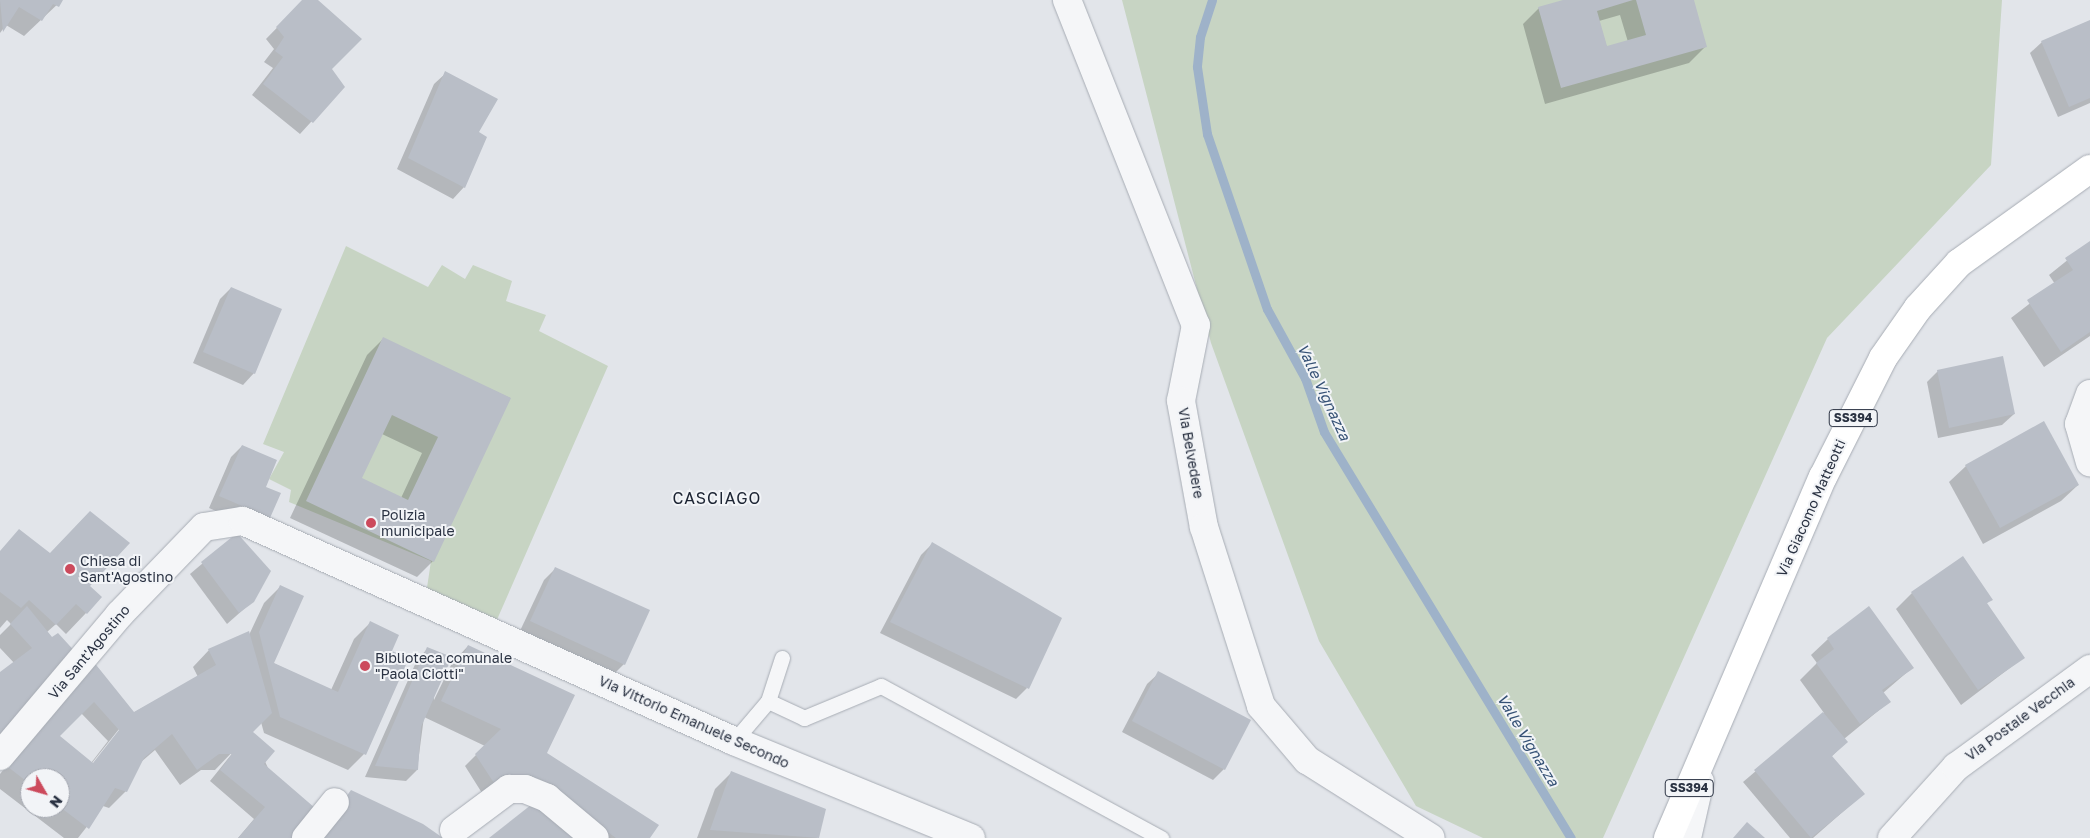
<!DOCTYPE html>
<html>
<head>
<meta charset="utf-8">
<style>
	body { margin:0 }
	#map { position:relative; width:2090px; height:838px; overflow:hidden; background:#e2e5ea; font-family:"Golos Text",sans-serif }
	div>[style] { position:absolute }
	.green>* { inset:0; background:#c7d4c3 }
	.shadow>* { inset:0; background:#0003 }
	.stream>* { height:9px; margin:-4.5px; padding:0 4.5px; transform-origin:4.5px; border-radius:4.5px; background:#9eb2c9 }
	.building>* { inset:0; background:#b9bec7 }
	.roads { filter:drop-shadow(0 0 1px #a7acb4) drop-shadow(0 0 1px #a7acb4) }
	.service>* { height:15px; margin:-7.5px; padding:0 7.5px; transform-origin:7.5px; border-radius:7.5px; background:#f5f6f8 }
	.minor>* { height:28px; margin:-14px; padding:0 14px; transform-origin:14px; border-radius:14px; background:#f5f6f8 }
	.primary>* { height:28px; margin:-14px; padding:0 14px; transform-origin:14px; border-radius:14px; background:#fff }
	.dots>* { width:14px; height:14px; translate:-50% -50%; box-sizing:border-box; border:2px solid #f2f4f7; border-radius:50% }
	span { translate:-50% -50%; white-space:nowrap; text-align:center; line-height:1.15; -webkit-text-stroke:4px #f2f4f7; paint-order:stroke }
	.shield-label span { padding:1px 4px; background:#f2f4f7; border:1px solid; border-radius:4px; -webkit-text-stroke-width:0 }
	.shield-label { font-size:12px; color:#2a3242; font-weight:700 }
	.street-label { font-size:14px; color:#2a3242 }
	.poi-label { font-size:14px; color:#2a3242 }
	.left { translate:0 -50%; text-align:left }
	.water-label { font-size:15px; color:#355175; font-style:italic }
	.quarter-label { font-size:16px; color:#1c2433; letter-spacing:1px }
	.north { position:absolute; left:20px; top:768px; width:50px; height:50px; box-sizing:border-box; background:#f2f4f7; border:1px solid #a2a6af; border-radius:50%; rotate:128deg; font-size:14px; font-weight:700; line-height:20px; text-align:center; color:#2a3242 }
	.north::after { content:''; display:block; margin:auto; width:18px; height:22px; background:#cc4a5c; clip-path:polygon(50% 0,100% 100%,50% 72%,0 100%) }
</style>
</head>
<body>
<div id="map">
	<div class="green">
		<div style="clip-path:polygon(1122px 0,2002px 0,1991px 165px,1827px 338px,1603px 838px,1483px 838px,1416px 806px,1319px 641px,1211px 343px)"></div>
		<div style="clip-path:polygon(346px 246px,428px 287px,442px 265px,465px 279px,473px 265px,512px 281px,506px 301px,546px 315px,539px 331px,608px 366px,492px 631px,425px 601px,431px 561px,289px 502px,291px 490px,269px 479px,284px 452px,263px 444px)"></div>
	</div>
	<div class="shadow">
		<div style="clip-path:polygon(0 0,62px 0,24px 36px,6px 25px,0 33px)"></div>
		<div style="clip-path:polygon(304px 0,316px 0,331px 69px,343px 87px,300px 134px,252px 95px,273px 68px,264px 62px,274px 49px,266px 39px)"></div>
		<div style="clip-path:polygon(evenodd,1567px 0,1693px 0,1706px 46px,1689px 63px,1545px 104px,1523px 24px,1539px 8px,1567px 0,1620px 15px,1628px 42px,1607px 48px,1599px 21px,1620px 15px)"></div>
		<div style="clip-path:polygon(2090px 21px,2090px 103px,2058px 117px,2030px 53px,2042px 42px)"></div>
		<div style="clip-path:polygon(446px 73px,477px 133px,486px 138px,464px 187px,453px 199px,397px 169px,434px 84px)"></div>
		<div style="clip-path:polygon(2090px 242px,2090px 336px,2044px 367px,2011px 318px,2055px 284px,2049px 275px)"></div>
		<div style="clip-path:polygon(231px 288px,254px 373px,243px 385px,193px 363px,220px 299px)"></div>
		<div style="clip-path:polygon(evenodd,383px 339px,510px 398px,433px 561px,417px 577px,290px 518px,367px 355px,383px 339px,382px 434px,422px 453px,401px 498px,360px 479px,382px 434px)"></div>
		<div style="clip-path:polygon(1938px 371px,2014px 414px,2002px 425px,1938px 438px,1927px 382px)"></div>
		<div style="clip-path:polygon(242px 446px,264px 487px,279px 494px,269px 518px,257px 529px,209px 508px,231px 457px)"></div>
		<div style="clip-path:polygon(1966px 466px,2078px 485px,2061px 501px,1983px 544px,1949px 482px)"></div>
		<div style="clip-path:polygon(90px 512px,86px 613px,66px 634px,56px 624px,47px 632px,0 748px,0 673px,16px 665px,0 648px,0 635px,11px 624px,7px 620px,0 628px,0 551px,50px 554px)"></div>
		<div style="clip-path:polygon(236px 535px,253px 601px,227px 624px,190px 574px)"></div>
		<div style="clip-path:polygon(932px 544px,1027px 688px,1016px 699px,880px 633px,921px 555px)"></div>
		<div style="clip-path:polygon(555px 569px,624px 664px,613px 675px,519px 633px,544px 580px)"></div>
		<div style="clip-path:polygon(evenodd,280px 587px,273px 663px,331px 690px,354px 639px,370px 623px,390px 651px,364px 754px,348px 770px,264px 733px,261px 722px,252px 732px,299px 838px,238px 838px,254px 819px,210px 781px,239px 745px,215px 770px,201px 770px,180px 785px,155px 750px,141px 762px,126px 791px,109px 808px,103px 806px,78px 838px,64px 838px,0 789px,0 774px,82px 674px,133px 713px,198px 677px,193px 667px,209px 650px,249px 635px,264px 603px,280px 587px,81px 713px,108px 741px,91px 763px,58px 736px,81px 713px,280px 587px,123px 724px,126px 724px,90px 769px,88px 768px,123px 724px,280px 587px,30px 778px,60px 778px,60px 808px,30px 808px,30px 778px)"></div>
		<div style="clip-path:polygon(1912px 593px,1991px 599px,1986px 604px,2023px 658px,1961px 705px,1896px 609px)"></div>
		<div style="clip-path:polygon(1828px 639px,1912px 668px,1883px 693px,1889px 702px,1844px 739px,1846px 742px,1831px 757px,1863px 794px,1813px 838px,1790px 838px,1743px 782px,1824px 713px,1800px 680px,1817px 663px,1811px 655px)"></div>
		<div style="clip-path:polygon(468px 646px,546px 753px,648px 838px,491px 838px,536px 803px,526px 791px,482px 793px,465px 766px,485px 746px,424px 717px,417px 770px,406px 781px,365px 777px,417px 660px,428px 648px,434px 700px,452px 663px)"></div>
		<div style="clip-path:polygon(1159px 673px,1224px 769px,1213px 780px,1122px 732px,1147px 684px)"></div>
		<div style="clip-path:polygon(731px 773px,825px 810px,817px 838px,697px 838px,715px 789px)"></div>
	</div>
	<div class="stream">
		<div style="left:1212px;top:0;width:39px;rotate:108deg"></div>
		<div style="left:1200px;top:37px;width:30px;rotate:96deg"></div>
		<div style="left:1197px;top:67px;width:68px;rotate:81.5deg"></div>
		<div style="left:1207px;top:134px;width:185px;rotate:71.1deg"></div>
		<div style="left:1267px;top:309px;width:79px;rotate:61.2deg"></div>
		<div style="left:1305px;top:378px;width:57px;rotate:70.6deg"></div>
		<div style="left:1324px;top:432px;width:475px;rotate:58.7deg"></div>
	</div>
	<div class="building">
		<div style="clip-path:polygon(0 0,63px 0,59px 7px,53px 4px,42px 21px,19px 7px,3px 32px)"></div>
		<div style="clip-path:polygon(302px 0,318px 0,362px 39px,332px 69px,345px 87px,313px 123px,263px 84px,283px 57px,275px 51px,284px 37px,276px 27px)"></div>
		<div style="clip-path:polygon(1563px 0,1633px 0,1597px 11px,1607px 46px,1646px 35px,1636px 0,1694px 0,1707px 47px,1561px 88px,1538px 7px)"></div>
		<div style="clip-path:polygon(2090px 20px,2090px 98px,2069px 107px,2041px 41px)"></div>
		<div style="clip-path:polygon(445px 71px,498px 99px,479px 132px,487px 137px,465px 188px,408px 158px)"></div>
		<div style="clip-path:polygon(2090px 241px,2090px 332px,2061px 352px,2027px 300px,2073px 270px,2065px 258px)"></div>
		<div style="clip-path:polygon(231px 287px,282px 309px,255px 374px,203px 352px)"></div>
		<div style="clip-path:polygon(evenodd,383px 337px,511px 398px,434px 562px,306px 501px,383px 337px,392px 415px,438px 437px,408px 500px,362px 478px,392px 415px)"></div>
		<div style="clip-path:polygon(2003px 356px,2015px 414px,1949px 428px,1937px 370px)"></div>
		<div style="clip-path:polygon(2044px 421px,2079px 485px,2000px 528px,1965px 465px)"></div>
		<div style="clip-path:polygon(242px 445px,277px 460px,266px 487px,281px 493px,270px 518px,219px 496px)"></div>
		<div style="clip-path:polygon(90px 511px,130px 543px,90px 586px,102px 597px,87px 614px,76px 604px,56px 625px,29px 600px,21px 608px,0 592px,0 551px,19px 529px,50px 553px)"></div>
		<div style="clip-path:polygon(237px 533px,271px 571px,254px 602px,239px 613px,201px 562px)"></div>
		<div style="clip-path:polygon(932px 542px,1062px 618px,1029px 689px,890px 622px)"></div>
		<div style="clip-path:polygon(1963px 556px,1993px 600px,1987px 603px,2025px 658px,1978px 690px,1911px 592px)"></div>
		<div style="clip-path:polygon(555px 567px,650px 610px,625px 665px,530px 621px)"></div>
		<div style="clip-path:polygon(280px 585px,304px 596px,274px 663px,338px 692px,370px 621px,399px 635px,392px 651px,409px 658px,366px 755px,280px 717px,259px 632px)"></div>
		<div style="clip-path:polygon(27px 606px,52px 637px,58px 633px,79px 656px,0 751px,0 672px,32px 648px,10px 624px)"></div>
		<div style="clip-path:polygon(1869px 606px,1914px 668px,1882px 690px,1891px 702px,1860px 724px,1816px 663px,1834px 649px,1827px 638px)"></div>
		<div style="clip-path:polygon(evenodd,249px 631px,272px 713px,253px 732px,275px 751px,264px 764px,322px 814px,301px 838px,238px 838px,265px 807px,220px 770px,232px 754px,219px 754px,197px 770px,172px 734px,144px 758px,127px 792px,115px 788px,89px 829px,60px 807px,60px 778px,30px 778px,30px 784px,8px 767px,93px 661px,134px 712px,216px 665px,208px 649px,249px 631px,94px 702px,119px 730px,93px 763px,60px 736px,94px 702px)"></div>
		<div style="clip-path:polygon(468px 645px,575px 695px,547px 753px,659px 825px,650px 838px,616px 838px,538px 781px,517px 775px,494px 783px,475px 754px,501px 729px,441px 701px)"></div>
		<div style="clip-path:polygon(427px 647px,452px 657px,421px 727px,418px 770px,375px 766px)"></div>
		<div style="clip-path:polygon(1158px 671px,1251px 720px,1225px 770px,1132px 721px)"></div>
		<div style="clip-path:polygon(1823px 712px,1848px 742px,1832px 756px,1865px 794px,1811px 838px,1754px 770px)"></div>
		<div style="clip-path:polygon(731px 771px,826px 809px,819px 838px,710px 830px)"></div>
		<div style="clip-path:polygon(351px 790px,423px 824px,443px 838px,317px 838px)"></div>
		<div style="clip-path:polygon(536px 801px,588px 838px,489px 838px)"></div>
		<div style="clip-path:polygon(1747px 822px,1765px 838px,1733px 838px)"></div>
	</div>
	<div class="roads">
		<div class="service">
			<div style="left:782px;top:658px;width:45px;rotate:108deg"></div>
			<div style="left:768px;top:701px;width:40px;rotate:25deg"></div>
			<div style="left:804px;top:718px;width:83px;rotate:-22.6deg"></div>
			<div style="left:881px;top:686px;width:319px;rotate:28.5deg"></div>
			<div style="left:734px;top:741px;width:52px;rotate:-49.6deg"></div>
		</div>
		<div class="minor">
			<div style="left:1067px;top:0;width:350px;rotate:68.4deg"></div>
			<div style="left:1196px;top:325px;width:77px;rotate:101.2deg"></div>
			<div style="left:1181px;top:401px;width:128px;rotate:79.7deg"></div>
			<div style="left:1204px;top:527px;width:188px;rotate:72.3deg"></div>
			<div style="left:1261px;top:706px;width:71px;rotate:49.6deg"></div>
			<div style="left:1307px;top:760px;width:146px;rotate:32.2deg"></div>
			<div style="left:2090px;top:394px;width:32px;rotate:110deg"></div>
			<div style="left:2079px;top:424px;width:40px;rotate:74deg"></div>
			<div style="left:0;top:756px;width:185px;rotate:-49.8deg"></div>
			<div style="left:119px;top:615px;width:122px;rotate:-46deg"></div>
			<div style="left:204px;top:527px;width:39px;rotate:-9deg"></div>
			<div style="left:243px;top:521px;width:538px;rotate:24.14deg"></div>
			<div style="left:734px;top:741px;width:256px;rotate:22.3deg"></div>
			<div style="left:454px;top:830px;width:69px;rotate:-36.7deg"></div>
			<div style="left:509px;top:789px;width:16px"></div>
			<div style="left:525px;top:789px;width:24px;rotate:22deg"></div>
			<div style="left:547px;top:798px;width:62px;rotate:39.8deg"></div>
			<div style="left:306px;top:838px;width:46px;rotate:-51.1deg"></div>
			<div style="left:1687px;top:838px;width:58px;rotate:-77.2deg"></div>
			<div style="left:1892px;top:838px;width:96px;rotate:-48deg"></div>
			<div style="left:1956px;top:767px;width:166px;rotate:-36.2deg"></div>
		</div>
		<div class="primary">
			<div style="left:1668px;top:838px;width:393px;rotate:-66.8deg"></div>
			<div style="left:1823px;top:477px;width:133px;rotate:-63.2deg"></div>
			<div style="left:1883px;top:358px;width:61px;rotate:-55deg"></div>
			<div style="left:1918px;top:308px;width:61px;rotate:-47.7deg"></div>
			<div style="left:1959px;top:263px;width:161px;rotate:-35.7deg"></div>
		</div>
	</div>
	<div class="dots">
		<div style="left:371px;top:523px;background:#cc4a5c"></div>
		<div style="left:70px;top:569px;background:#cc4a5c"></div>
		<div style="left:365px;top:666px;background:#cc4a5c"></div>
	</div>
	<div class="shield-label">
		<span style="left:1853px;top:418px">SS394</span>
		<span style="left:1689px;top:788px">SS394</span>
	</div>
	<div class="street-label">
		<span style="left:1191px;top:453px;rotate:80deg">Via Belvedere</span>
		<span style="left:1811px;top:508px;rotate:-66deg">Via Giacomo Matteotti</span>
		<span style="left:89px;top:652px;rotate:-50deg">Via Sant'Agostino</span>
		<span style="left:2020px;top:719px;rotate:-36deg">Via Postale Vecchia</span>
		<span style="left:694px;top:722px;rotate:24deg">Via Vittorio Emanuele Secondo</span>
	</div>
	<div class="poi-label">
		<span class="left" style="left:381px;top:523px">Polizia<br>municipale</span>
		<span class="left" style="left:80px;top:569px">Chiesa di<br>Sant'Agostino</span>
		<span class="left" style="left:375px;top:666px">Biblioteca comunale<br>"Paola Ciotti"</span>
	</div>
	<div class="water-label">
		<span style="left:1324px;top:392px;rotate:65deg">Valle Vignazza</span>
		<span style="left:1528px;top:740px;rotate:59deg">Valle Vignazza</span>
	</div>
	<div class="quarter-label">
		<span style="left:717px;top:498px">CASCIAGO</span>
	</div>
	<div class="north">N</div>
</div>
</body>
</html>
